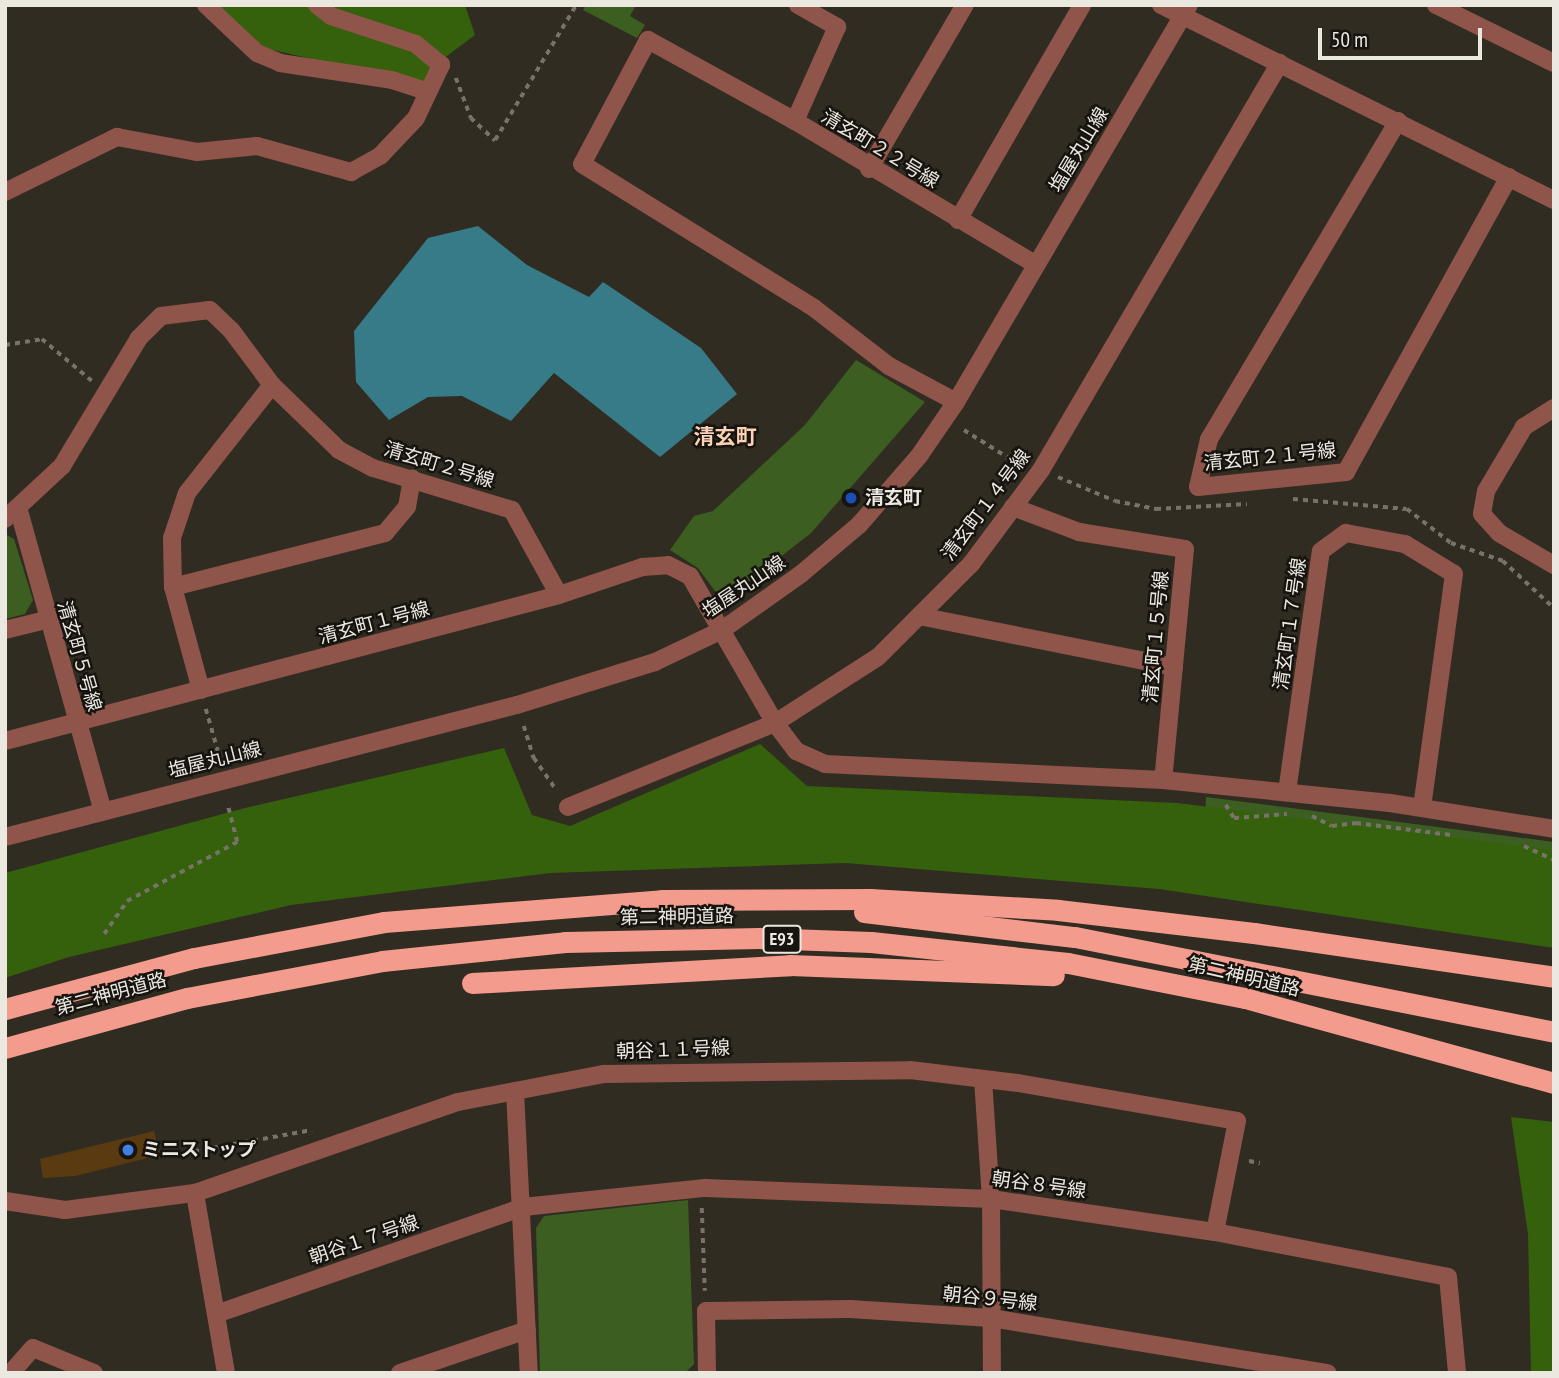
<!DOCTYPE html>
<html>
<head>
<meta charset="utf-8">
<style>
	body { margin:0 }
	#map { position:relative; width:1559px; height:1378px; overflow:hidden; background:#312c21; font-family:"PT Sans Narrow","Noto Sans JP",sans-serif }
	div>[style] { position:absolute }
	.green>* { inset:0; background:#3c5f21 }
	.forest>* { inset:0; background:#35600c }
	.water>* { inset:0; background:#367b87 }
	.building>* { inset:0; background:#5a3a11 }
	.path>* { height:3.5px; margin-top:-1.75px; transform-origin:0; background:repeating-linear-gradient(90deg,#777369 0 5px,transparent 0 10px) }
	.minor>* { height:18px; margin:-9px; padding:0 9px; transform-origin:9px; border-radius:9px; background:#8f544a }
	.highway>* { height:21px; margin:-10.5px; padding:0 10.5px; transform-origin:10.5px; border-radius:10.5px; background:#f39c8d }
	.dots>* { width:19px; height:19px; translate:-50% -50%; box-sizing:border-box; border:4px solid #171410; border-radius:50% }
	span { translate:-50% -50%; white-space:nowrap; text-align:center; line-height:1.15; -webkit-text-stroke:5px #171410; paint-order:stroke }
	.shield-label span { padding:2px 5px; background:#171410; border:2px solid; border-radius:5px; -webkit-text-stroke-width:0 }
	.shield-label { font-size:18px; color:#ebe8e0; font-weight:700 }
	.street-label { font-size:19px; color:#ebe8e0 }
	.poi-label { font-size:19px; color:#ebe8e0; font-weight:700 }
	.left { translate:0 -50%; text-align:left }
	.neighbourhood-label { font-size:21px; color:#fbd2b5; font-weight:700 }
	.frame { position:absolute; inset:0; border:7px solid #ebe8e0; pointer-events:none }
	.scale { position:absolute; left:1318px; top:28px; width:164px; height:32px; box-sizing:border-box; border:4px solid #ebe8e0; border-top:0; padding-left:9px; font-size:21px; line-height:24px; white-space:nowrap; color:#ebe8e0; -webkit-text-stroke:5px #171410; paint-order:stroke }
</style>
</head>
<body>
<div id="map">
	<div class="green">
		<div style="clip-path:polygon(586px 5px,636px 5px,630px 16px,645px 25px,637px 38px,583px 10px)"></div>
		<div style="clip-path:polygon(856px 360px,925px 402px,811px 533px,733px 594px,715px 591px,698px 568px,670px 550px,694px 516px,713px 511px,805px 425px)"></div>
		<div style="clip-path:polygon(5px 534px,14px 539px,33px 600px,25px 614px,5px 619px)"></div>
		<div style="clip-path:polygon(1206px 797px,1554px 842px,1554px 883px,1205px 820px)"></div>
		<div style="clip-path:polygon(688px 1200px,694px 1364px,685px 1373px,540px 1373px,536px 1228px,544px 1216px)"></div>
	</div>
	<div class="forest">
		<div style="clip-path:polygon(218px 5px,465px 5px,475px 35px,435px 65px,427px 85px,264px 48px)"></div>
		<div style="clip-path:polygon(760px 744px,807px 786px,1177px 803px,1554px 850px,1554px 948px,1159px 889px,845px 863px,550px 873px,291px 905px,69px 957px,5px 978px,5px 873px,245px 808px,504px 748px,532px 815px,570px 826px)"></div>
		<div style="clip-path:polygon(1511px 1117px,1554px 1122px,1554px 1373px,1531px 1373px,1528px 1234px)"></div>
	</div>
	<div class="water">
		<div style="clip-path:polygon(478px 226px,527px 265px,589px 297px,603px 282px,701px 348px,737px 394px,660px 457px,554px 373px,511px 421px,462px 396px,428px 397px,389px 420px,356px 382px,354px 331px,428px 238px)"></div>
	</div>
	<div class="building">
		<div style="clip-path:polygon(154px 1131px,160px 1155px,75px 1176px,43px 1178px,40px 1159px)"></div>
	</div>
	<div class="path">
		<div style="left:456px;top:78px;width:43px;rotate:69.4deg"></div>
		<div style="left:471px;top:118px;width:33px;rotate:43deg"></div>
		<div style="left:495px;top:140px;width:157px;rotate:-59deg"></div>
		<div style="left:5px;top:345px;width:37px;rotate:-9deg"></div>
		<div style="left:42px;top:339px;width:65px;rotate:40deg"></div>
		<div style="left:964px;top:430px;width:66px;rotate:32deg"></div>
		<div style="left:1058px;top:477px;width:62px;rotate:22.8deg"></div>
		<div style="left:1115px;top:501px;width:42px;rotate:11deg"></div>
		<div style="left:1156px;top:509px;width:91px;rotate:-3.1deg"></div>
		<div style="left:1293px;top:499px;width:114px;rotate:5deg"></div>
		<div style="left:1407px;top:509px;width:56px;rotate:37.7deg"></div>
		<div style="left:1451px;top:543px;width:55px;rotate:19.1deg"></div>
		<div style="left:1503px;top:561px;width:69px;rotate:42.7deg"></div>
		<div style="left:206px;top:709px;width:51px;rotate:74.1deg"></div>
		<div style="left:524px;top:726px;width:34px;rotate:73deg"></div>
		<div style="left:534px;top:758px;width:40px;rotate:55.1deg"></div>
		<div style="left:1226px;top:805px;width:15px;rotate:58deg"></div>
		<div style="left:1234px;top:818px;width:53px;rotate:-4.3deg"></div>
		<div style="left:1312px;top:816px;width:22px;rotate:27deg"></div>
		<div style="left:1332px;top:826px;width:24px;rotate:-7deg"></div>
		<div style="left:1356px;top:823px;width:96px;rotate:7.2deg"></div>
		<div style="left:1524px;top:846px;width:33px;rotate:25deg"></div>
		<div style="left:104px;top:934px;width:40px;rotate:-55.1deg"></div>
		<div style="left:127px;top:901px;width:125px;rotate:-28.2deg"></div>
		<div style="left:237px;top:842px;width:40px;rotate:-104.4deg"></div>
		<div style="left:184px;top:1153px;width:130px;rotate:-10.2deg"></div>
		<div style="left:1249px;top:1161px;width:11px;rotate:10deg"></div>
		<div style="left:702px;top:1208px;width:83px;rotate:87.9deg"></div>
	</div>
	<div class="minor">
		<div style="left:206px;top:5px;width:70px;rotate:43.3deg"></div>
		<div style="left:257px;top:53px;width:25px;rotate:23deg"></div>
		<div style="left:280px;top:63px;width:113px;rotate:8.6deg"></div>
		<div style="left:392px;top:80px;width:38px;rotate:18deg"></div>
		<div style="left:798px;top:5px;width:45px;rotate:29.4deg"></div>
		<div style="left:837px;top:27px;width:103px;rotate:114.1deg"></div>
		<div style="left:795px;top:121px;width:279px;rotate:30.8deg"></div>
		<div style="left:1161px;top:5px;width:439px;rotate:26.4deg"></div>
		<div style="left:1436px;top:5px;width:131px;rotate:26.2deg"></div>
		<div style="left:795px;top:121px;width:168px;rotate:-151.1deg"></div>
		<div style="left:648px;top:40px;width:140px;rotate:118deg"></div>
		<div style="left:582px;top:164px;width:273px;rotate:31.8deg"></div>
		<div style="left:814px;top:308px;width:95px;rotate:37.7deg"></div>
		<div style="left:889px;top:366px;width:76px;rotate:28.2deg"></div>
		<div style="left:1398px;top:121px;width:370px;rotate:120.7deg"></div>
		<div style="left:1209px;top:439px;width:49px;rotate:102.9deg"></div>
		<div style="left:1198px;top:487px;width:149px;rotate:-5.8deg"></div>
		<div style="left:1346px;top:472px;width:337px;rotate:-61.1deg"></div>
		<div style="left:869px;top:169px;width:190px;rotate:-59.7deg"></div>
		<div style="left:5px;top:192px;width:125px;rotate:-26.2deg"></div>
		<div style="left:117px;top:137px;width:81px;rotate:10.6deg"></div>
		<div style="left:197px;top:152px;width:60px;rotate:-5.7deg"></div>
		<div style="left:257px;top:146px;width:98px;rotate:15.5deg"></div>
		<div style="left:351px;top:172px;width:33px;rotate:-29deg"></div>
		<div style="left:380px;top:156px;width:52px;rotate:-46.5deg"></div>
		<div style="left:416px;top:118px;width:59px;rotate:-64.7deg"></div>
		<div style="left:441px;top:65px;width:33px;rotate:-140deg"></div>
		<div style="left:416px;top:44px;width:89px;rotate:-161.8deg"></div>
		<div style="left:331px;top:16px;width:18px;rotate:-142deg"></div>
		<div style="left:958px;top:220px;width:248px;rotate:-60deg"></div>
		<div style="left:1554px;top:408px;width:36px;rotate:148deg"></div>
		<div style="left:1524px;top:427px;width:74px;rotate:120.7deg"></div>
		<div style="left:1486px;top:491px;width:23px;rotate:100deg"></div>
		<div style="left:1482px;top:514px;width:25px;rotate:48deg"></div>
		<div style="left:1499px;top:533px;width:64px;rotate:30.2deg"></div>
		<div style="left:1013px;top:507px;width:71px;rotate:20.7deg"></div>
		<div style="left:1079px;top:532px;width:107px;rotate:9.1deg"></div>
		<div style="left:1185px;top:549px;width:232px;rotate:95.4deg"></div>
		<div style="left:19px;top:511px;width:312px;rotate:74.4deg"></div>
		<div style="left:5px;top:519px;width:78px;rotate:-42.9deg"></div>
		<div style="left:62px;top:466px;width:149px;rotate:-59deg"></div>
		<div style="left:139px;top:338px;width:31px;rotate:-45deg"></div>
		<div style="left:161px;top:316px;width:49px;rotate:-7deg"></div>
		<div style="left:210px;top:310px;width:29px;rotate:44deg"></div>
		<div style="left:231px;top:330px;width:69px;rotate:53.3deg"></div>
		<div style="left:272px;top:385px;width:93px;rotate:44.1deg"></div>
		<div style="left:339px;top:450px;width:38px;rotate:28deg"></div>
		<div style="left:373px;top:468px;width:145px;rotate:16.8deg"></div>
		<div style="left:512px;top:510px;width:97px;rotate:61.1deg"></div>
		<div style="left:173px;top:587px;width:219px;rotate:-14.3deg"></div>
		<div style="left:385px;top:533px;width:34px;rotate:-50deg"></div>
		<div style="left:407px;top:507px;width:29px;rotate:-80deg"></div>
		<div style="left:919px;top:616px;width:260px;rotate:11.3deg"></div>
		<div style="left:5px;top:630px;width:42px;rotate:-13.7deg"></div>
		<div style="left:201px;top:690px;width:107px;rotate:-105.2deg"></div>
		<div style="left:173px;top:587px;width:49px;rotate:-91.2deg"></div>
		<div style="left:172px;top:538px;width:47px;rotate:-71.6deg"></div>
		<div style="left:187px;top:493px;width:137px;rotate:-51.8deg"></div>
		<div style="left:5px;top:741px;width:573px;rotate:-14.76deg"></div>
		<div style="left:559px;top:595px;width:88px;rotate:-18.6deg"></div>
		<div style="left:642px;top:567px;width:26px;rotate:-4deg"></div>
		<div style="left:668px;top:565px;width:25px;rotate:27deg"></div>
		<div style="left:690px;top:576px;width:170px;rotate:60deg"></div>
		<div style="left:775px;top:723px;width:35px;rotate:53deg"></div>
		<div style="left:796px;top:751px;width:32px;rotate:24deg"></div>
		<div style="left:825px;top:764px;width:338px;rotate:2.7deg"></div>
		<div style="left:1163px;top:780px;width:228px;rotate:5.8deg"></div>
		<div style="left:1390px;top:803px;width:166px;rotate:9deg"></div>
		<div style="left:1287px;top:792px;width:243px;rotate:-82deg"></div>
		<div style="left:1321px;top:551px;width:31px;rotate:-36deg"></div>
		<div style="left:1346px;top:533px;width:60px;rotate:10.6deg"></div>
		<div style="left:1405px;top:544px;width:57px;rotate:31.5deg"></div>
		<div style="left:1454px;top:574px;width:236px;rotate:97.8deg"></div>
		<div style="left:568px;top:807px;width:223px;rotate:-22.1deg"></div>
		<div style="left:775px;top:723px;width:122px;rotate:-32.7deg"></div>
		<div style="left:878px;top:657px;width:132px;rotate:-45deg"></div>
		<div style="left:971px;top:564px;width:117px;rotate:-53.3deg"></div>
		<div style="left:1041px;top:470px;width:472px;rotate:-59.6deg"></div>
		<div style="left:5px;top:837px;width:529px;rotate:-14.46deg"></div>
		<div style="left:517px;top:705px;width:145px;rotate:-17.3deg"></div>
		<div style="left:655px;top:662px;width:74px;rotate:-25.5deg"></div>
		<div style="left:722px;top:630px;width:97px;rotate:-35.3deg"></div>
		<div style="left:801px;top:574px;width:76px;rotate:-40.2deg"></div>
		<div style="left:859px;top:525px;width:91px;rotate:-49deg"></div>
		<div style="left:919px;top:456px;width:65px;rotate:-55.6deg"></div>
		<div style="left:956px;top:402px;width:460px;rotate:-59.6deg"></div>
		<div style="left:983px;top:1079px;width:120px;rotate:86.2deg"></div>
		<div style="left:991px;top:1199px;width:174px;rotate:89.7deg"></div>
		<div style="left:515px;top:1091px;width:282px;rotate:87.2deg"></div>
		<div style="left:5px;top:1201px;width:61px;rotate:8.5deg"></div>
		<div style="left:65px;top:1210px;width:131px;rotate:-7.5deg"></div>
		<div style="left:219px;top:1313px;width:322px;rotate:-19.2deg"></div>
		<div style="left:523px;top:1207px;width:183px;rotate:-6deg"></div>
		<div style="left:705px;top:1188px;width:286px;rotate:2.2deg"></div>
		<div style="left:991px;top:1199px;width:226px;rotate:8.4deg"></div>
		<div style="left:1215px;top:1232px;width:237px;rotate:10.9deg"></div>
		<div style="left:1448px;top:1277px;width:96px;rotate:84.6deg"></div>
		<div style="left:11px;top:1373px;width:33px;rotate:-49deg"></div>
		<div style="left:33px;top:1348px;width:66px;rotate:22.3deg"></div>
		<div style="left:226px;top:1373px;width:183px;rotate:-99.8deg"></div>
		<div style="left:195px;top:1193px;width:278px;rotate:-19.1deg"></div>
		<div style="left:458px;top:1102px;width:149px;rotate:-10.9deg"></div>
		<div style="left:604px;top:1074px;width:306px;rotate:-0.7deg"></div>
		<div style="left:910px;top:1070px;width:109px;rotate:6.9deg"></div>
		<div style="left:1018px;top:1083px;width:222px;rotate:9.8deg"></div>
		<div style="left:1237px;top:1121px;width:113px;rotate:101.2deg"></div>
		<div style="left:400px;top:1373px;width:134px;rotate:-18.7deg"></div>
		<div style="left:707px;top:1373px;width:62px;rotate:-90.9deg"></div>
		<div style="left:706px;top:1311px;width:144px;rotate:-0.8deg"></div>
		<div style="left:850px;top:1309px;width:141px;rotate:3.7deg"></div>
		<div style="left:991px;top:1318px;width:341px;rotate:9.3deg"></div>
	</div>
	<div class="highway">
		<div style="left:864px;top:912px;width:212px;rotate:6.8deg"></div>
		<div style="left:1075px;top:937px;width:488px;rotate:11.2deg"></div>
		<div style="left:472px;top:983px;width:319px;rotate:-3.2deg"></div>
		<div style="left:790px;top:965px;width:264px;rotate:2.2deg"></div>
		<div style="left:5px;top:1009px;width:196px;rotate:-15.1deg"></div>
		<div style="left:194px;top:958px;width:193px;rotate:-10.7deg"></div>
		<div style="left:384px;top:922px;width:279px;rotate:-4.5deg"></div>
		<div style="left:662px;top:900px;width:208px;rotate:-0.3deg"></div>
		<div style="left:870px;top:899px;width:188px;rotate:3.3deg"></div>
		<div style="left:1058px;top:910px;width:197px;rotate:6.7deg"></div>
		<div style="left:1254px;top:933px;width:303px;rotate:8.3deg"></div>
		<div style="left:5px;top:1048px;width:189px;rotate:-15.4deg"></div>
		<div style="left:187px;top:998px;width:198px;rotate:-10.7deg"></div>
		<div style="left:382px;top:961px;width:184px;rotate:-5.9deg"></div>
		<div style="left:565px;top:942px;width:194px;rotate:-1.2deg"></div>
		<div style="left:759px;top:938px;width:112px;rotate:2deg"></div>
		<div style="left:871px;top:942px;width:198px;rotate:6.1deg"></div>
		<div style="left:1068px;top:963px;width:180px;rotate:11.2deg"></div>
		<div style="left:1245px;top:998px;width:320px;rotate:15.4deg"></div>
	</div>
	<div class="dots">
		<div style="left:851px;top:498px;background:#1a4fb4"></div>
		<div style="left:128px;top:1150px;background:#3f7fe0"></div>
	</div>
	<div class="shield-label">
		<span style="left:782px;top:939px">E93</span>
	</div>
	<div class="street-label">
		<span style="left:880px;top:149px;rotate:31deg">清玄町２２号線</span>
		<span style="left:1079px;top:150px;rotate:-59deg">塩屋丸山線</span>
		<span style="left:1270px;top:457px;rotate:-6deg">清玄町２１号線</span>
		<span style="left:439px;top:465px;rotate:17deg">清玄町２号線</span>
		<span style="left:986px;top:505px;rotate:-53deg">清玄町１４号線</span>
		<span style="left:744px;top:587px;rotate:-34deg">塩屋丸山線</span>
		<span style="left:374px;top:623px;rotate:-15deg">清玄町１号線</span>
		<span style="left:1290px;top:624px;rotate:-82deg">清玄町１７号線</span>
		<span style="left:1156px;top:637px;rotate:-85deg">清玄町１５号線</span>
		<span style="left:79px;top:656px;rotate:74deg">清玄町５号線</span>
		<span style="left:215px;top:760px;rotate:-14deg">塩屋丸山線</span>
		<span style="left:677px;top:917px;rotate:-1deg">第二神明道路</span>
		<span style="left:1244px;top:977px;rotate:13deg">第二神明道路</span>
		<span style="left:111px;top:994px;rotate:-15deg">第二神明道路</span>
		<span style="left:673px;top:1050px;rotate:-2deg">朝谷１１号線</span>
		<span style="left:1039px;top:1185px;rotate:8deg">朝谷８号線</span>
		<span style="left:364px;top:1240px;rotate:-19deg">朝谷１７号線</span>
		<span style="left:990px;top:1299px;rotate:6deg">朝谷９号線</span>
	</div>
	<div class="poi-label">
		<span class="left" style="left:865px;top:498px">清玄町</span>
		<span class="left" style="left:142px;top:1150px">ミニストップ</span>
	</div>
	<div class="neighbourhood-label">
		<span style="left:725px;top:437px">清玄町</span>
	</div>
	<div class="frame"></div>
	<div class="scale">50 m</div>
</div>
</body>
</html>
